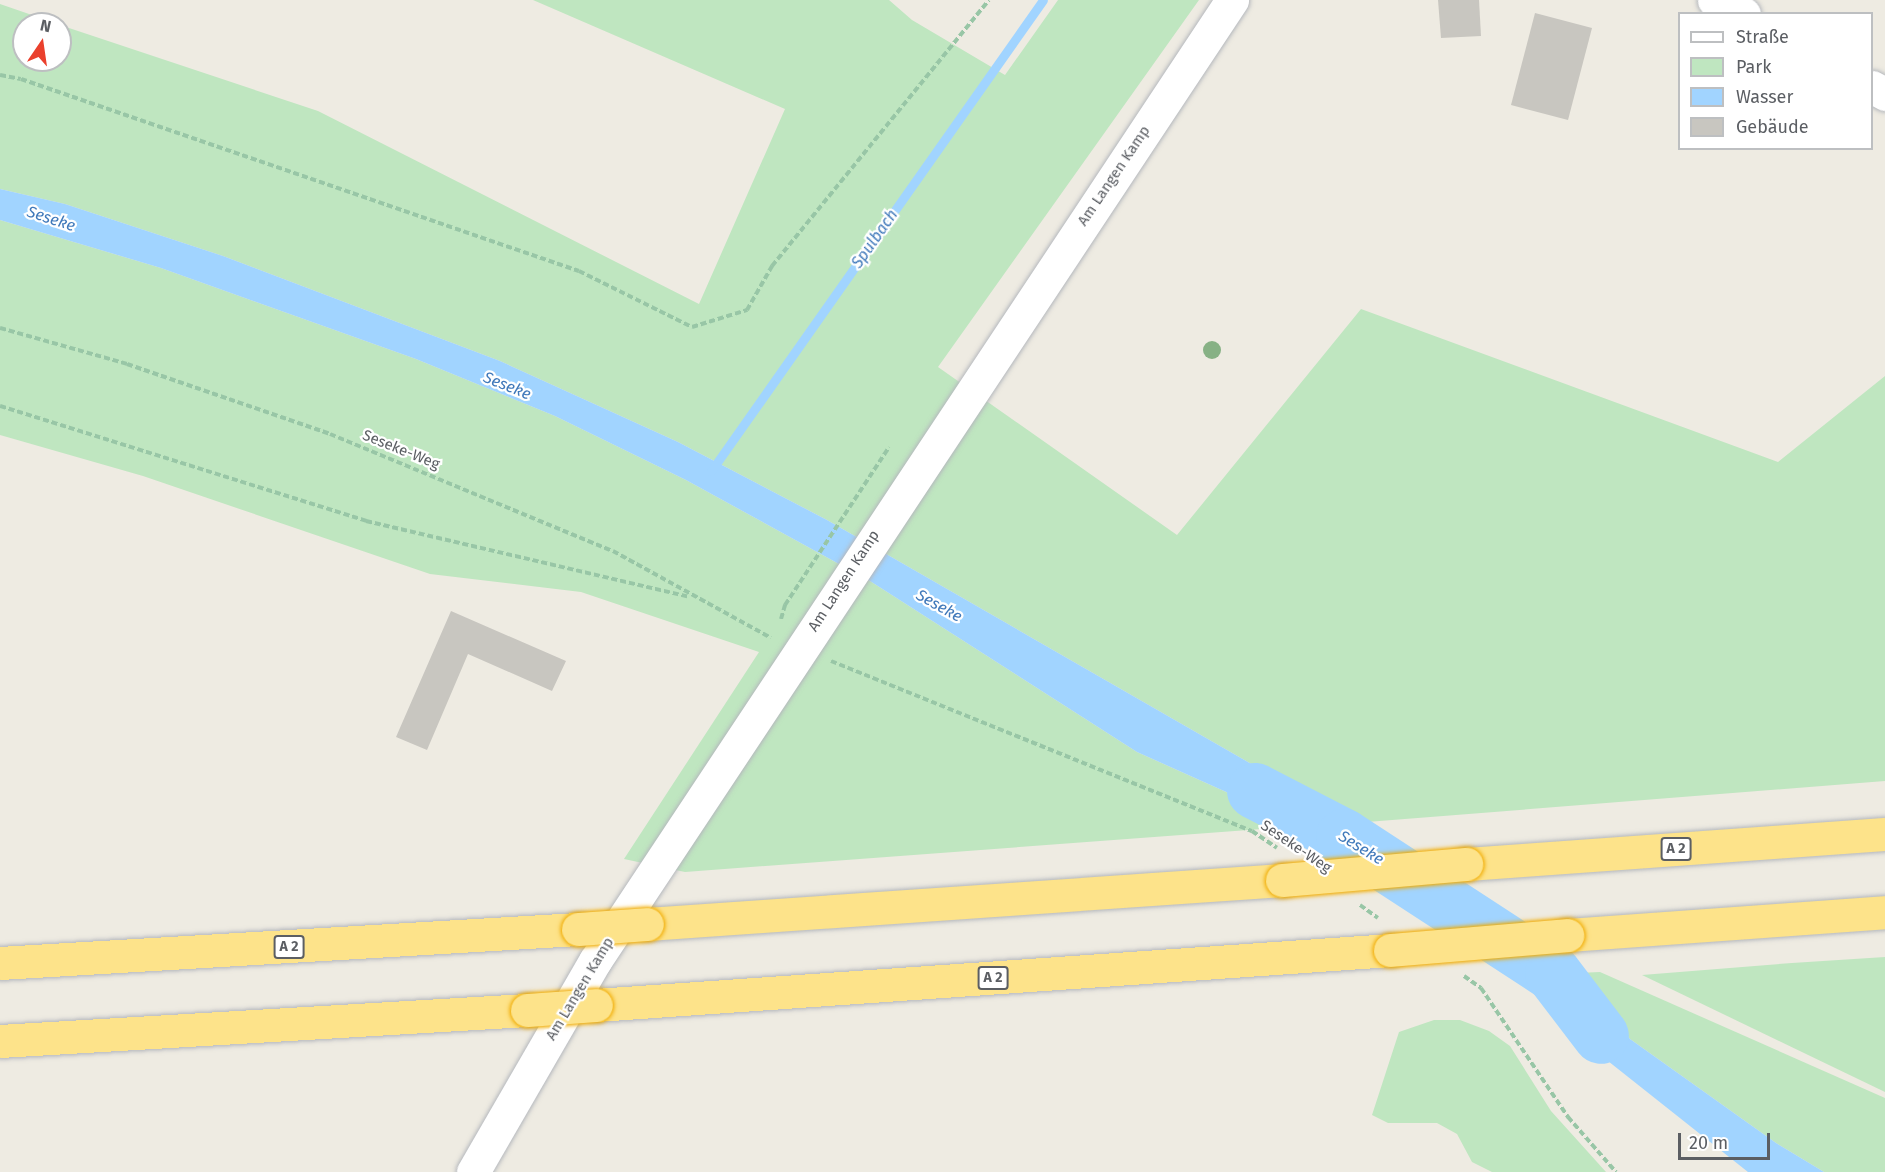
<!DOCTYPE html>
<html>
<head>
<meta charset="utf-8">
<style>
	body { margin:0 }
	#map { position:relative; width:1885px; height:1172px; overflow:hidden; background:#eeebe2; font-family:"Fira Sans",sans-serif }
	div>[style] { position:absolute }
	.green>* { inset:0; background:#bfe6c0 }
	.water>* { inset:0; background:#a1d4ff }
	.pier>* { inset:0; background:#eeebe2 }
	.stream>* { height:9px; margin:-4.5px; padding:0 4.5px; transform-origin:4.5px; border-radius:4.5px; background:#a1d4ff }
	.river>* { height:56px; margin:-28px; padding:0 28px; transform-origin:28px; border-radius:28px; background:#a1d4ff }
	.building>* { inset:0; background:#c8c6c0 }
	.path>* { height:4px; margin-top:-2px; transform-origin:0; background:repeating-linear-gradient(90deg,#98c6a6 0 6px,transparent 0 9px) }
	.roads { filter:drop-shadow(0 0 2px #b5b8bd) drop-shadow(0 0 2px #b5b8bd) }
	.minor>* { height:33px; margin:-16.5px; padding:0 16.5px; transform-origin:16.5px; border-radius:16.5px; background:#fff }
	.highway>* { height:33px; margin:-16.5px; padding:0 16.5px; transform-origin:16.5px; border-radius:16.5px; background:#fde38a }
	.bridges { filter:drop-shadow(0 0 2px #f0ab00) drop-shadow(0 0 2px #f0ab00) }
	.highway-bridge>* { height:33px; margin:-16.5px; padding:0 16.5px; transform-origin:16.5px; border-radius:16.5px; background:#fde38a }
	.trees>* { width:18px; height:18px; margin:-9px; border-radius:50%; background:#87b185 }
	span { translate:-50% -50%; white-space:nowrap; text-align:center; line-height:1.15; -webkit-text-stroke:4.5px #fff; paint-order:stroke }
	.shield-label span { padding:2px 4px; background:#fff; border:2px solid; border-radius:4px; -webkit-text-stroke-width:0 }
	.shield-label { font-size:14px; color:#5b5e63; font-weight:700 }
	.street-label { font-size:15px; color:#5b5e63 }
	.water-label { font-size:16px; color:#4079ba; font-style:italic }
	.legend { position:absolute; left:1678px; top:12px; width:195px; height:138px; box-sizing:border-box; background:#fff; border:2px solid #bdbfc1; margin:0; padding:8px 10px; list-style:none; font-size:18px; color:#5b5e63 }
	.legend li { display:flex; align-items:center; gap:12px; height:30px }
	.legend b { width:30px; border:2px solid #bdbfc1 }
	.north { position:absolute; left:12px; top:12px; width:60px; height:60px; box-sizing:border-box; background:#fff; border:2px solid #bdbfc1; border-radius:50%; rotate:13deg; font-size:16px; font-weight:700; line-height:24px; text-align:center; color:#5b5e63 }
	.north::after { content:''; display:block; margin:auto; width:21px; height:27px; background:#ea402d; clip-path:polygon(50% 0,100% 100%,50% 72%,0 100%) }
	.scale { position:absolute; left:1678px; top:1133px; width:92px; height:27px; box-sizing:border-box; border:3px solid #5b5e63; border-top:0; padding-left:8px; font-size:18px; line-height:21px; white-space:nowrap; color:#5b5e63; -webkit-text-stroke:4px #fff; paint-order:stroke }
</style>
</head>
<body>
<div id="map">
	<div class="green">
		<div style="clip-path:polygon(533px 0,889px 0,912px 20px,1005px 75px,1058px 0,1199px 0,938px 367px,1177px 535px,1361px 309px,1778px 462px,1885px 376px,1885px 781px,1354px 823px,827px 520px,678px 442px,500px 361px,223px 256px,65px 204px,0 189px,0 4px,58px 24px,24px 24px,24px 60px,60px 60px,60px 25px,318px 111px,699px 304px,785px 109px)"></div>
		<div style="clip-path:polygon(0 220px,161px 268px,416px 359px,555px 416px,686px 480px,870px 581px,1137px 752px,1302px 826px,685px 872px,624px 859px,759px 652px,581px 592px,430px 574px,143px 476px,0 435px)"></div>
		<div style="clip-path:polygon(1885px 957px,1885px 1092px,1642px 975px,1792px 963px)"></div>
		<div style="clip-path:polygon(1600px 972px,1885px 1098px,1885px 1172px,1824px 1172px,1776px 1143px,1630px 1039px,1577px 973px)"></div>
		<div style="clip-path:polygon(1434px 1020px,1460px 1020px,1489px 1031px,1510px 1046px,1551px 1111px,1606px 1172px,1492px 1172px,1472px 1162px,1457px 1134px,1437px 1123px,1388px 1123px,1372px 1115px,1399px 1032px)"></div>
	</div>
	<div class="water">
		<div style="clip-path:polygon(0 189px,65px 204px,223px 256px,500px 361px,678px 442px,827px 520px,1354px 823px,1302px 826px,1137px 752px,870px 581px,686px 480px,555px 416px,416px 359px,161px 268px,0 220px)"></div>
		<div style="clip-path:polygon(1577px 973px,1630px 1039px,1776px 1143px,1824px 1172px,1748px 1172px,1584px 1042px,1538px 976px)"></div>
	</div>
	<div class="pier">
		<div style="clip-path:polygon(1577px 970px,1585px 978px,1538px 982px,1535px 977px)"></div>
	</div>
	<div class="stream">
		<div style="left:711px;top:471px;width:576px;rotate:-54.82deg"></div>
	</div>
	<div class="river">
		<div style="left:1255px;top:791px;width:100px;rotate:27.3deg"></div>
		<div style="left:1344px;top:837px;width:249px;rotate:33.1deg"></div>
		<div style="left:1553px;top:973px;width:79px;rotate:52.7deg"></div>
	</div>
	<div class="building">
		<div style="clip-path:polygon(1438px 0,1479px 0,1481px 36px,1441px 38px)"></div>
		<div style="clip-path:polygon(1535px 13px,1592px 28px,1568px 120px,1511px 105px)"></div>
		<div style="clip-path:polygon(451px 611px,566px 661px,552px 691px,468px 654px,427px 750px,396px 737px)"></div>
	</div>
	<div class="path">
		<div style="left:0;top:75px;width:21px;rotate:11deg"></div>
		<div style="left:21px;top:79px;width:590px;rotate:18.99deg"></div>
		<div style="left:579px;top:271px;width:126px;rotate:26.4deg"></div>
		<div style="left:692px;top:327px;width:58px;rotate:-17.2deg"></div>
		<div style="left:747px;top:310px;width:51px;rotate:-60.4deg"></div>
		<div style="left:772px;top:266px;width:343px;rotate:-50.8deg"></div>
		<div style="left:0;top:328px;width:132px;rotate:15.8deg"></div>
		<div style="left:127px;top:364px;width:215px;rotate:19deg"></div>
		<div style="left:330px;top:434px;width:306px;rotate:22.5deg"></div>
		<div style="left:613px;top:551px;width:180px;rotate:28.8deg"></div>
		<div style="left:0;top:406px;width:384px;rotate:17.4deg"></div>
		<div style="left:366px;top:521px;width:330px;rotate:13.2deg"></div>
		<div style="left:781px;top:619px;width:15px;rotate:-74deg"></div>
		<div style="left:785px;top:605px;width:189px;rotate:-56.6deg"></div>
		<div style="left:831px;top:661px;width:454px;rotate:22deg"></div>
		<div style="left:1252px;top:831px;width:30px;rotate:34deg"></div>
		<div style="left:1360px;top:905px;width:22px;rotate:36deg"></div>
		<div style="left:1464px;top:976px;width:21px;rotate:35deg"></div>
		<div style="left:1481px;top:988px;width:156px;rotate:56deg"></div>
		<div style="left:1568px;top:1117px;width:73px;rotate:48.9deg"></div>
	</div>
	<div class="roads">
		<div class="minor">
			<div style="left:1714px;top:0;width:33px;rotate:25deg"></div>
			<div style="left:1872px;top:87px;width:15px;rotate:28deg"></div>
			<div style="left:473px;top:1172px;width:244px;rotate:-60deg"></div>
			<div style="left:595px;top:961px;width:1153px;rotate:-56.46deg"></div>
		</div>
		<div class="highway">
			<div style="left:1466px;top:864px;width:420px;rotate:-4.1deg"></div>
			<div style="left:647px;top:924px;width:637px;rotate:-3.96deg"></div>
			<div style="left:1567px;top:935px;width:319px;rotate:-4.1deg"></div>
			<div style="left:0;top:963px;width:579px;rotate:-3.37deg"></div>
			<div style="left:596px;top:1005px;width:796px;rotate:-3.96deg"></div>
			<div style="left:0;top:1041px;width:528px;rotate:-3.37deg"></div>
		</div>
	</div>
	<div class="bridges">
		<div class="highway-bridge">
			<div style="left:1282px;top:880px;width:185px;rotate:-5deg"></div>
			<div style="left:578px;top:929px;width:69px;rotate:-4.1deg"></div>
			<div style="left:1390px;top:950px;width:178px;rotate:-4.8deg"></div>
			<div style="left:527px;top:1010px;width:69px;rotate:-4.1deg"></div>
		</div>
	</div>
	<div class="trees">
		<div style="left:1212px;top:350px"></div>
	</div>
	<div class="shield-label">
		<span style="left:1676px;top:849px">A 2</span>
		<span style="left:289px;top:947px">A 2</span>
		<span style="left:993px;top:978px">A 2</span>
	</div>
	<div class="street-label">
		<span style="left:1114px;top:176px;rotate:-56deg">Am Langen Kamp</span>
		<span style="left:401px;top:450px;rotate:22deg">Seseke-Weg</span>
		<span style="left:844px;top:581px;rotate:-57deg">Am Langen Kamp</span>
		<span style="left:1296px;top:847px;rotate:34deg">Seseke-Weg</span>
		<span style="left:580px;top:989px;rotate:-59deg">Am Langen Kamp</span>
	</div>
	<div class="water-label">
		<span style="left:51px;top:219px;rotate:18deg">Seseke</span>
		<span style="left:875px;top:239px;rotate:-55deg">Spulbach</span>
		<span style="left:507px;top:386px;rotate:22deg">Seseke</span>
		<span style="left:939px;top:606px;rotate:29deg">Seseke</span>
		<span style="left:1361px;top:848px;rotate:32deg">Seseke</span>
	</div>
	<ul class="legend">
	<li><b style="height:8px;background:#fff"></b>Straße</li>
	<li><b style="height:16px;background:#bfe6c0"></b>Park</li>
	<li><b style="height:16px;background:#a1d4ff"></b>Wasser</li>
	<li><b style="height:16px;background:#c8c6c0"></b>Gebäude</li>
	</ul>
	<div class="north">N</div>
	<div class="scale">20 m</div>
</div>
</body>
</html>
